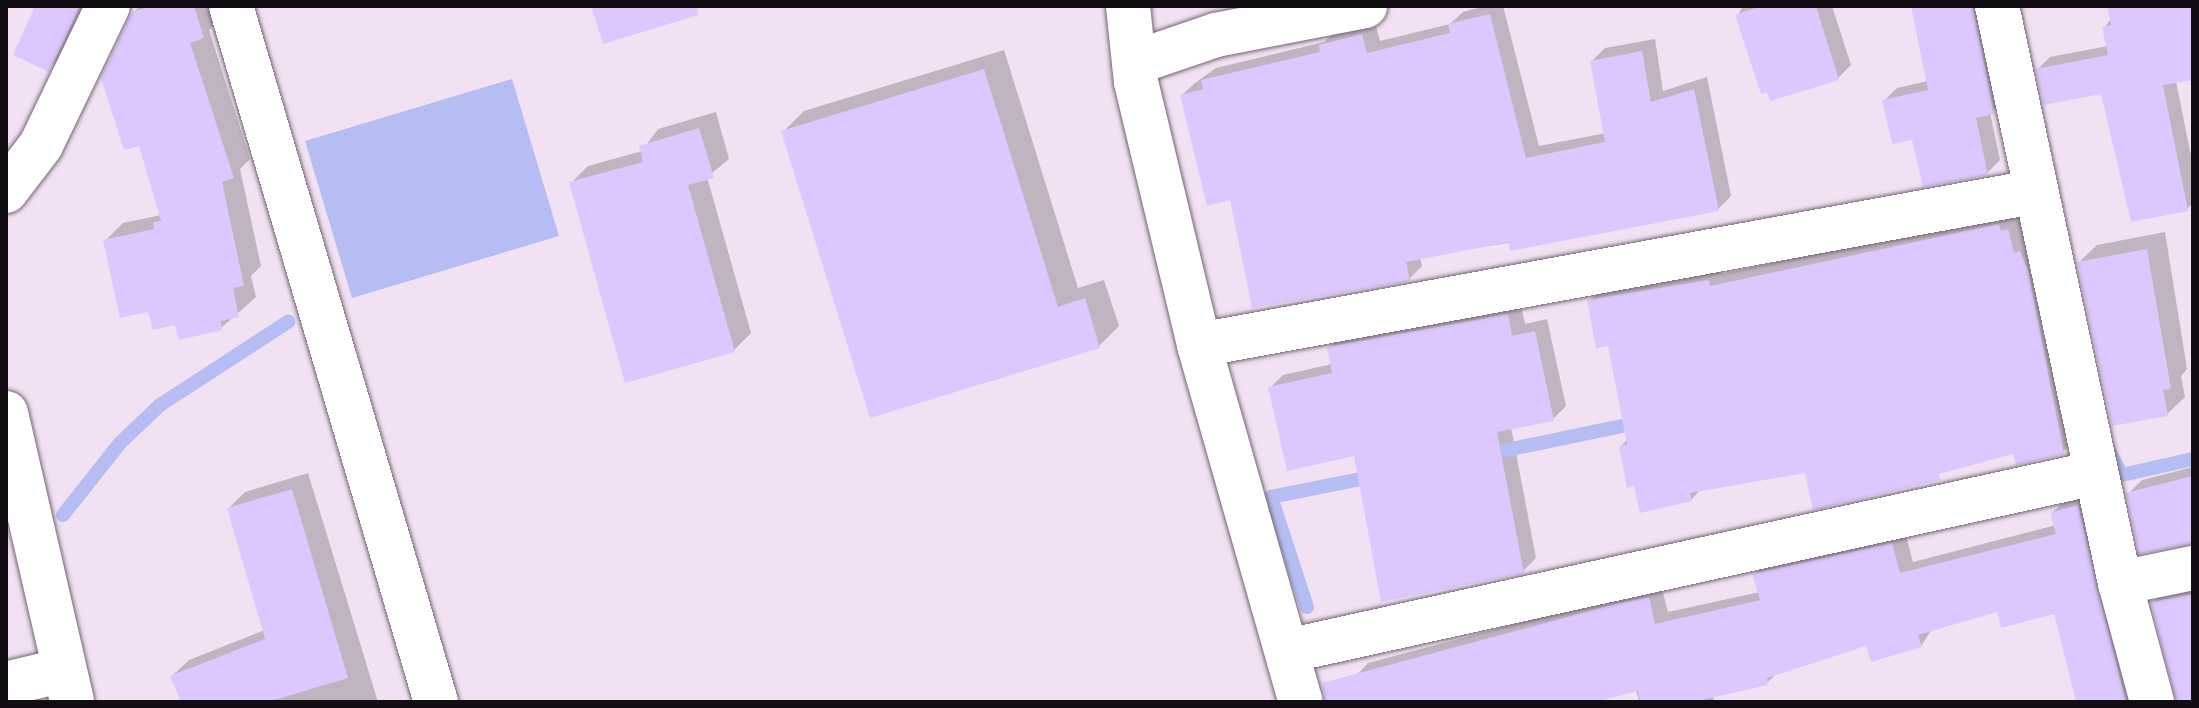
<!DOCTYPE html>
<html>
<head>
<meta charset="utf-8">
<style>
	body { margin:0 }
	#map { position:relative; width:2199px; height:708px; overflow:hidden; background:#f1e1f2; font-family:"Noto Sans",sans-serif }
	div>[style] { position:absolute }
	.water>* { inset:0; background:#b5bdf3 }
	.shadow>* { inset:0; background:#0003 }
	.stream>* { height:14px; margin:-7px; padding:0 7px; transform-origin:7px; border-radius:7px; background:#b5bdf3 }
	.building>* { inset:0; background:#dcc8fe }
	.roads { filter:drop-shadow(0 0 2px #736573) drop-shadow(0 0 2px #736573) }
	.minor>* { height:44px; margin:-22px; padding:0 22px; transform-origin:22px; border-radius:22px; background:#fff }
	span { translate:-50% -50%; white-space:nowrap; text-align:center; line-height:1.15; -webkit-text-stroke:6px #f1e1f2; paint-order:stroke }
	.frame { position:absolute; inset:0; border:8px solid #120d12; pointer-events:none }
</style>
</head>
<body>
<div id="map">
	<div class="water">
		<div style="clip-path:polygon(512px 79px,559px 236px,352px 298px,305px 141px)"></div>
	</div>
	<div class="shadow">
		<div style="clip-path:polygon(37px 6px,85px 6px,61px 56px,48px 69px)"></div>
		<div style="clip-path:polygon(140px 6px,217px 6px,221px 19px,209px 30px,250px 159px,240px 169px,261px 266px,251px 276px,256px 297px,221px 328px,177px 322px,150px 310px,105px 241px,123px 223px,161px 215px,133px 13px)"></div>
		<div style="clip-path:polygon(1486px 6px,1503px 6px,1539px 146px,1606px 133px,1592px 61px,1605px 48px,1655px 39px,1663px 91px,1707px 77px,1731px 196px,1718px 209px,1420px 257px,1422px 266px,1409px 279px,1231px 198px,1182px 95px,1195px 83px,1216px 68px,1324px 42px,1334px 32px,1375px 22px,1380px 41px,1450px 24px,1463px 12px)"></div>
		<div style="clip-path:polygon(1743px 6px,1832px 6px,1851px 65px,1838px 78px,1738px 15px)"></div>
		<div style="clip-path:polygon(1913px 6px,1988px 6px,2007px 99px,1990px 113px,2000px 160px,1987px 173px,1914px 138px,1884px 101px,1897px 88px,1928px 81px)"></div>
		<div style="clip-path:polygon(2120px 6px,2193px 6px,2193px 78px,2176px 81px,2193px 166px,2193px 203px,2187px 209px,2102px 91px,2038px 69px,2050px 57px,2108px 46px,2105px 27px)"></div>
		<div style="clip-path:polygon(1004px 50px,1078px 288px,1104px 280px,1119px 326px,1099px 346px,784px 131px,804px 111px)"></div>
		<div style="clip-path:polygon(716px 112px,729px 159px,707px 177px,751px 333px,734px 350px,571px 183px,588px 166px,642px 151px,658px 129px)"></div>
		<div style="clip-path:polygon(2012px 212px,2013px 219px,2021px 217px,2075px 440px,2063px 452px,2014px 452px,1806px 471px,1701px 489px,1691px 500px,1636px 484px,1621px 446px,1628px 439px,1610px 344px,1589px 301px,1602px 288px,1721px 269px,1722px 274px)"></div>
		<div style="clip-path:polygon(2165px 232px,2187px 369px,2181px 376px,2185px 397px,2167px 414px,2079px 262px,2097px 245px)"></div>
		<div style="clip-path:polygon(1520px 302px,1525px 324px,1547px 319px,1566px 406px,1553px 419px,1511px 427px,1536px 558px,1523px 571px,1270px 388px,1283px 375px,1332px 364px,1329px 348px,1342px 335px)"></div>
		<div style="clip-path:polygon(2193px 467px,2193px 543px,2129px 493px,2142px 480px)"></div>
		<div style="clip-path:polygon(308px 473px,378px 702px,181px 702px,172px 676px,189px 660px,265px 630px,229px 508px,245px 492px)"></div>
		<div style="clip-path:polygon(2090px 494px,2137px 702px,2078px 702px,2055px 611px,1998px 609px,1932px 629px,1921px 646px,1868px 644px,1778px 672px,1767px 683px,1713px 696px,1714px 702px,1639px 702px,1636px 689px,1587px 702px,1364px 702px,1356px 676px,1368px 663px,1661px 585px,1668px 612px,1760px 592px,1754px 575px,1767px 562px,1905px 532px,1913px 562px,2056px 525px,2052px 513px,2065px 500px)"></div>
		<div style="clip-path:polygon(2193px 583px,2193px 702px,2191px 702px,2153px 603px,2166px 590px)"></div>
	</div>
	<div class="stream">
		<div style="left:2109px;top:451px;width:27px;rotate:62deg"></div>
		<div style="left:2122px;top:475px;width:73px;rotate:-12.7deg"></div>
		<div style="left:1482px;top:455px;width:163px;rotate:-11.7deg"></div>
		<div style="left:63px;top:515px;width:92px;rotate:-51.6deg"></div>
		<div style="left:120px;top:443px;width:55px;rotate:-43.5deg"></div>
		<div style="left:160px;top:405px;width:153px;rotate:-33deg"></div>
		<div style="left:1307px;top:607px;width:116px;rotate:-108.1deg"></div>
		<div style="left:1271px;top:497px;width:106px;rotate:-11.4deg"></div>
	</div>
	<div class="building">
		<div style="clip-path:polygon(35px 6px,80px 6px,49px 72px,13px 55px)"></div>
		<div style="clip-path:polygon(151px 6px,194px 6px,204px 38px,190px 43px,234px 178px,222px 182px,244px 286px,233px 288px,239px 317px,221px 321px,222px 330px,179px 340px,175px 325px,153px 330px,148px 312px,120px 318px,103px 240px,154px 229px,153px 222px,161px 221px,139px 146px,124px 150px,101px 78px,132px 12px)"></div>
		<div style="clip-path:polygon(591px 6px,697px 6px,698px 15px,603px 44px)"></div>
		<div style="clip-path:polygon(1761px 6px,1816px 6px,1839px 80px,1770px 101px,1767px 92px,1761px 94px,1735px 15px)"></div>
		<div style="clip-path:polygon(1911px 6px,1973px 6px,1994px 114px,1976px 118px,1988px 175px,1923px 187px,1912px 140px,1892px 144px,1882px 100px,1928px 90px)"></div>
		<div style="clip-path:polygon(2107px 6px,2193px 6px,2193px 80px,2163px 85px,2188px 211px,2131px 222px,2101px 94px,2044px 105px,2036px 69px,2108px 55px,2102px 27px,2111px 25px)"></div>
		<div style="clip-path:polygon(1490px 14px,1526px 158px,1605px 142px,1590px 61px,1642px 51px,1651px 102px,1694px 89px,1719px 211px,1510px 251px,1509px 242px,1406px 262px,1410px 281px,1252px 308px,1230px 200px,1207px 206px,1180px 95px,1203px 89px,1201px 80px,1320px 52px,1319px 45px,1362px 34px,1367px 53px,1450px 33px,1448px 24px)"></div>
		<div style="clip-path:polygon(984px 69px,1058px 307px,1085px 298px,1100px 348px,870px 418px,781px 131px)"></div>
		<div style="clip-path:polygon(699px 128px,714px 178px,688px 185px,735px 352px,625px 383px,569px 182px,643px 162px,639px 146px)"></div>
		<div style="clip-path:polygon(1999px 224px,2001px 231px,2008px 229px,2014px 253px,2020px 251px,2028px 271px,2064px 454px,2016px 465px,2013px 454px,1939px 474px,1940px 480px,1813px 510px,1805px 473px,1690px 493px,1692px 501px,1640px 513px,1634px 486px,1627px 488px,1619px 446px,1627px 444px,1608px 346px,1596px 348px,1587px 300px,1709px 280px,1710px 286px)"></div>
		<div style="clip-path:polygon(2147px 249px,2171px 389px,2163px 390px,2168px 416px,2112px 426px,2077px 262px)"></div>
		<div style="clip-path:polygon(1508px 314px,1512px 336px,1535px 331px,1554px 421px,1497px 432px,1524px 573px,1381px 602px,1354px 456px,1287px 471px,1268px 387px,1332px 373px,1327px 347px)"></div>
		<div style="clip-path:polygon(2193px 476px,2193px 544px,2139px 554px,2126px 493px)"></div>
		<div style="clip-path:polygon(292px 489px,348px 678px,267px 702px,181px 702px,170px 676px,265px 639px,227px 508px)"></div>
		<div style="clip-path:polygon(2078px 505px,2126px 702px,2076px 702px,2054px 614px,2001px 628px,1997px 612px,1918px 635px,1922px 647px,1871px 662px,1866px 646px,1767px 678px,1768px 685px,1693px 702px,1640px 702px,1638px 691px,1595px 702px,1325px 702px,1322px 683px,1616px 604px,1649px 597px,1655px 624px,1760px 600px,1752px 574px,1892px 543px,1900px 573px,2056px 534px,2050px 513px)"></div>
		<div style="clip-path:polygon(2193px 594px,2193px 702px,2176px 702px,2151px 602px)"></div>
	</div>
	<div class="roads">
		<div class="minor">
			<div style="left:231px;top:6px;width:726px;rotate:73.59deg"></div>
			<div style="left:1128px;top:6px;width:76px;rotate:84deg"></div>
			<div style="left:1136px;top:82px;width:270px;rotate:76.5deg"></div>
			<div style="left:1199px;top:345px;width:371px;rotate:74.1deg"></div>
			<div style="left:1997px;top:6px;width:590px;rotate:77.97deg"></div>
			<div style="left:2120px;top:583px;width:123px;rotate:74.9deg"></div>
			<div style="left:1134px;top:63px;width:87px;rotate:-18.9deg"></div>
			<div style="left:1216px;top:35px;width:152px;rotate:-11deg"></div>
			<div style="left:6px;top:191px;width:58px;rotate:-52.7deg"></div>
			<div style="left:41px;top:145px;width:154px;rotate:-64.3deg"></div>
			<div style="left:1199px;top:345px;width:848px;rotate:-10.4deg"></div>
			<div style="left:6px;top:413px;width:296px;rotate:77.1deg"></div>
			<div style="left:2120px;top:583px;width:75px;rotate:-11.6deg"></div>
			<div style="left:1287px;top:651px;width:827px;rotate:-12.42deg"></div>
			<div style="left:6px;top:684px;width:60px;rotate:-13.6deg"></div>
		</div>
	</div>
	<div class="frame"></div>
</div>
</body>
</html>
